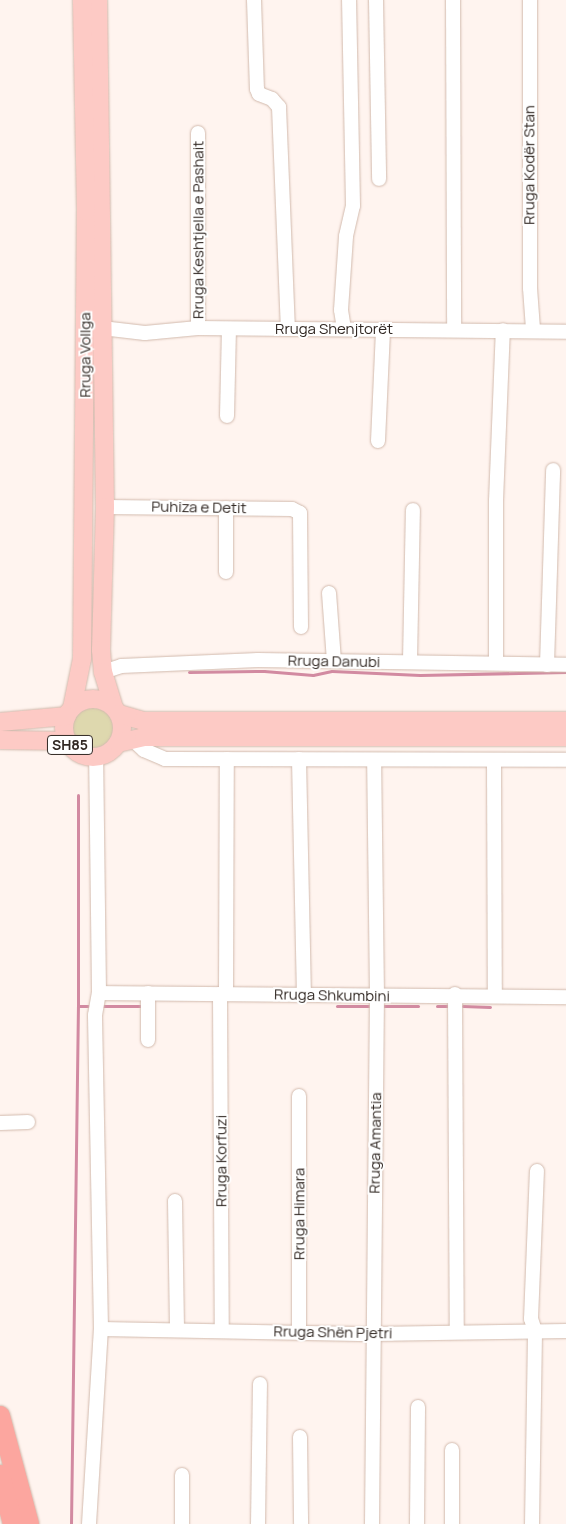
<!DOCTYPE html>
<html>
<head>
<meta charset="utf-8">
<style>
	body { margin:0 }
	#map { position:relative; width:566px; height:1524px; overflow:hidden; background:#fff4ef; font-family:Manrope,sans-serif }
	div>[style] { position:absolute }
	.green>* { inset:0; background:#ded8ae }
	.round { border-radius:50% }
	.stream>* { height:3px; margin:-1.5px; padding:0 1.5px; transform-origin:1.5px; border-radius:1.5px; background:#d28aa1 }
	.roads { filter:drop-shadow(0 0 1px #d2baad) drop-shadow(0 0 1px #d2baad) }
	.minor>* { height:14px; margin:-7px; padding:0 7px; transform-origin:7px; border-radius:7px; background:#fff }
	.major>* { height:18px; margin:-9px; padding:0 9px; transform-origin:9px; border-radius:9px; background:#fdcac5 }
	.major>.ring { margin:-9px; padding:0; box-sizing:content-box; background:none; border:18px solid #fdcac5; border-radius:50% }
	.highway>* { height:20px; margin:-10px; padding:0 10px; transform-origin:10px; border-radius:10px; background:#fca69f }
	span { translate:-50% -50%; white-space:nowrap; text-align:center; line-height:1.15; -webkit-text-stroke:4px #fff; paint-order:stroke }
	.shield-label span { padding:1px 4px; background:#fff; border:1px solid; border-radius:4px; -webkit-text-stroke-width:0 }
	.shield-label { font-size:14px; color:#312823; font-weight:700 }
	.street-label { font-size:15px; color:#312823 }
</style>
</head>
<body>
<div id="map">
	<div class="green">
		<div class="round" style="left:73px;top:708px;width:40px;height:40px"></div>
	</div>
	<div class="stream">
		<div style="left:189px;top:672px;width:75px;rotate:-0.8deg"></div>
		<div style="left:264px;top:671px;width:49px;rotate:4.7deg"></div>
		<div style="left:313px;top:675px;width:19px;rotate:-12deg"></div>
		<div style="left:332px;top:671px;width:88px;rotate:2.6deg"></div>
		<div style="left:420px;top:675px;width:146px;rotate:-1.2deg"></div>
		<div style="left:78px;top:1006px;width:211px;rotate:-90deg"></div>
		<div style="left:103px;top:1006px;width:37px"></div>
		<div style="left:337px;top:1006px;width:33px"></div>
		<div style="left:383px;top:1006px;width:35px"></div>
		<div style="left:437px;top:1006px;width:14px"></div>
		<div style="left:463px;top:1006px;width:27px;rotate:2deg"></div>
		<div style="left:71px;top:1524px;width:518px;rotate:-89.23deg"></div>
		<div style="left:78px;top:1006px;width:10px"></div>
	</div>
	<div class="roads">
		<div class="minor">
			<div style="left:254px;top:0;width:89px;rotate:88.1deg"></div>
			<div style="left:257px;top:89px;width:5px;rotate:68deg"></div>
			<div style="left:259px;top:94px;width:14px;rotate:21deg"></div>
			<div style="left:272px;top:99px;width:11px;rotate:49deg"></div>
			<div style="left:279px;top:107px;width:222px;rotate:87.7deg"></div>
			<div style="left:376px;top:0;width:179px;rotate:89deg"></div>
			<div style="left:453px;top:0;width:330px;rotate:89.8deg"></div>
			<div style="left:530px;top:0;width:288px;rotate:90deg"></div>
			<div style="left:530px;top:288px;width:41px;rotate:85.8deg"></div>
			<div style="left:198px;top:133px;width:195px;rotate:90deg"></div>
			<div style="left:102px;top:328px;width:43px;rotate:6.6deg"></div>
			<div style="left:145px;top:333px;width:53px;rotate:-5.4deg"></div>
			<div style="left:198px;top:328px;width:368px;rotate:0.6deg"></div>
			<div style="left:344px;top:329px;width:19px;rotate:-99deg"></div>
			<div style="left:341px;top:310px;width:74px;rotate:-86.1deg"></div>
			<div style="left:346px;top:236px;width:31px;rotate:-77deg"></div>
			<div style="left:353px;top:206px;width:206px;rotate:-91.1deg"></div>
			<div style="left:227px;top:416px;width:87px;rotate:-88.7deg"></div>
			<div style="left:378px;top:441px;width:109px;rotate:-87.4deg"></div>
			<div style="left:383px;top:332px;width:4px;rotate:-45deg"></div>
			<div style="left:105px;top:507px;width:187px;rotate:0.6deg"></div>
			<div style="left:292px;top:509px;width:9px;rotate:27deg"></div>
			<div style="left:300px;top:513px;width:114px;rotate:89.5deg"></div>
			<div style="left:226px;top:572px;width:64px;rotate:-90deg"></div>
			<div style="left:329px;top:593px;width:68px;rotate:85.8deg"></div>
			<div style="left:410px;top:661px;width:151px;rotate:-88.9deg"></div>
			<div style="left:496px;top:662px;width:161px;rotate:-90deg"></div>
			<div style="left:496px;top:501px;width:171px;rotate:-87.7deg"></div>
			<div style="left:547px;top:665px;width:195px;rotate:-88.2deg"></div>
			<div style="left:103px;top:672px;width:19px;rotate:-18deg"></div>
			<div style="left:121px;top:666px;width:137px;rotate:-2.5deg"></div>
			<div style="left:258px;top:660px;width:308px;rotate:0.9deg"></div>
			<div style="left:132px;top:739px;width:16px;rotate:43deg"></div>
			<div style="left:144px;top:750px;width:23px;rotate:23deg"></div>
			<div style="left:165px;top:759px;width:401px;rotate:0.1deg"></div>
			<div style="left:299px;top:759px;width:235px;rotate:88.8deg"></div>
			<div style="left:494px;top:760px;width:236px;rotate:89.8deg"></div>
			<div style="left:99px;top:993px;width:467px;rotate:0.5deg"></div>
			<div style="left:226px;top:993px;width:234px;rotate:-89.8deg"></div>
			<div style="left:220px;top:994px;width:335px;rotate:89.7deg"></div>
			<div style="left:455px;top:994px;width:337px;rotate:89.7deg"></div>
			<div style="left:148px;top:1040px;width:47px;rotate:-90deg"></div>
			<div style="left:299px;top:1096px;width:236px;rotate:90deg"></div>
			<div style="left:0;top:1123px;width:28px;rotate:-2deg"></div>
			<div style="left:175px;top:1201px;width:129px;rotate:89.1deg"></div>
			<div style="left:101px;top:1329px;width:271px;rotate:1.1deg"></div>
			<div style="left:372px;top:1334px;width:194px;rotate:-0.9deg"></div>
			<div style="left:300px;top:1437px;width:87px;rotate:89.3deg"></div>
			<div style="left:182px;top:1475px;width:49px;rotate:90deg"></div>
			<div style="left:89px;top:1524px;width:195px;rotate:-86.5deg"></div>
			<div style="left:101px;top:1329px;width:314px;rotate:-91.1deg"></div>
			<div style="left:95px;top:1015px;width:22px;rotate:-80deg"></div>
			<div style="left:99px;top:993px;width:237px;rotate:-90.7deg"></div>
			<div style="left:258px;top:1524px;width:140px;rotate:-89.2deg"></div>
			<div style="left:372px;top:1524px;width:528px;rotate:-89.46deg"></div>
			<div style="left:377px;top:996px;width:235px;rotate:-90.7deg"></div>
			<div style="left:417px;top:1524px;width:117px;rotate:-89.5deg"></div>
			<div style="left:452px;top:1524px;width:74px;rotate:-90deg"></div>
			<div style="left:532px;top:1524px;width:193px;rotate:-89.1deg"></div>
			<div style="left:535px;top:1331px;width:13px;rotate:-108deg"></div>
			<div style="left:531px;top:1319px;width:148px;rotate:-87.7deg"></div>
		</div>
		<div class="major">
			<div style="left:98px;top:0;width:507px;rotate:89.21deg"></div>
			<div style="left:105px;top:507px;width:143px;rotate:91.6deg"></div>
			<div style="left:101px;top:650px;width:22px;rotate:85deg"></div>
			<div style="left:103px;top:672px;width:37px;rotate:73deg"></div>
			<div class="ring" style="left:64px;top:699px;width:40px;height:40px"></div>
			<div style="left:72px;top:708px;width:50px;rotate:-78.5deg"></div>
			<div style="left:82px;top:659px;width:448px;rotate:-89.5deg"></div>
			<div style="left:86px;top:211px;width:211px;rotate:-91.1deg"></div>
			<div style="left:119px;top:714px;width:25px;rotate:16deg"></div>
			<div style="left:143px;top:721px;width:423px"></div>
			<div style="left:0;top:722px;width:67px;rotate:-5.1deg"></div>
			<div style="left:0;top:740px;width:68px;rotate:0.8deg"></div>
			<div style="left:118px;top:743px;width:27px;rotate:-13deg"></div>
			<div style="left:144px;top:737px;width:422px"></div>
		</div>
		<div class="highway">
			<div style="left:0;top:1416px;width:112px;rotate:75deg"></div>
			<div style="left:0;top:1475px;width:51px;rotate:75.1deg"></div>
		</div>
	</div>
	<div class="shield-label">
		<span style="left:70px;top:745px">SH85</span>
	</div>
	<div class="street-label">
		<span style="left:529px;top:165px;rotate:-90deg">Rruga Kodër Stan</span>
		<span style="left:198px;top:230px;rotate:-90deg">Rruga Keshtjella e Pashait</span>
		<span style="left:334px;top:329px">Rruga Shenjtorët</span>
		<span style="left:85px;top:355px;rotate:-90deg">Rruga Vollga</span>
		<span style="left:199px;top:507px;rotate:1deg">Puhiza e Detit</span>
		<span style="left:334px;top:661px;rotate:1deg">Rruga Danubi</span>
		<span style="left:332px;top:995px;rotate:1deg">Rruga Shkumbini</span>
		<span style="left:375px;top:1143px;rotate:-89deg">Rruga Amantia</span>
		<span style="left:221px;top:1161px;rotate:-90deg">Rruga Korfuzi</span>
		<span style="left:299px;top:1214px;rotate:-90deg">Rruga Himara</span>
		<span style="left:333px;top:1332px;rotate:1deg">Rruga Shën Pjetri</span>
	</div>
</div>
</body>
</html>
